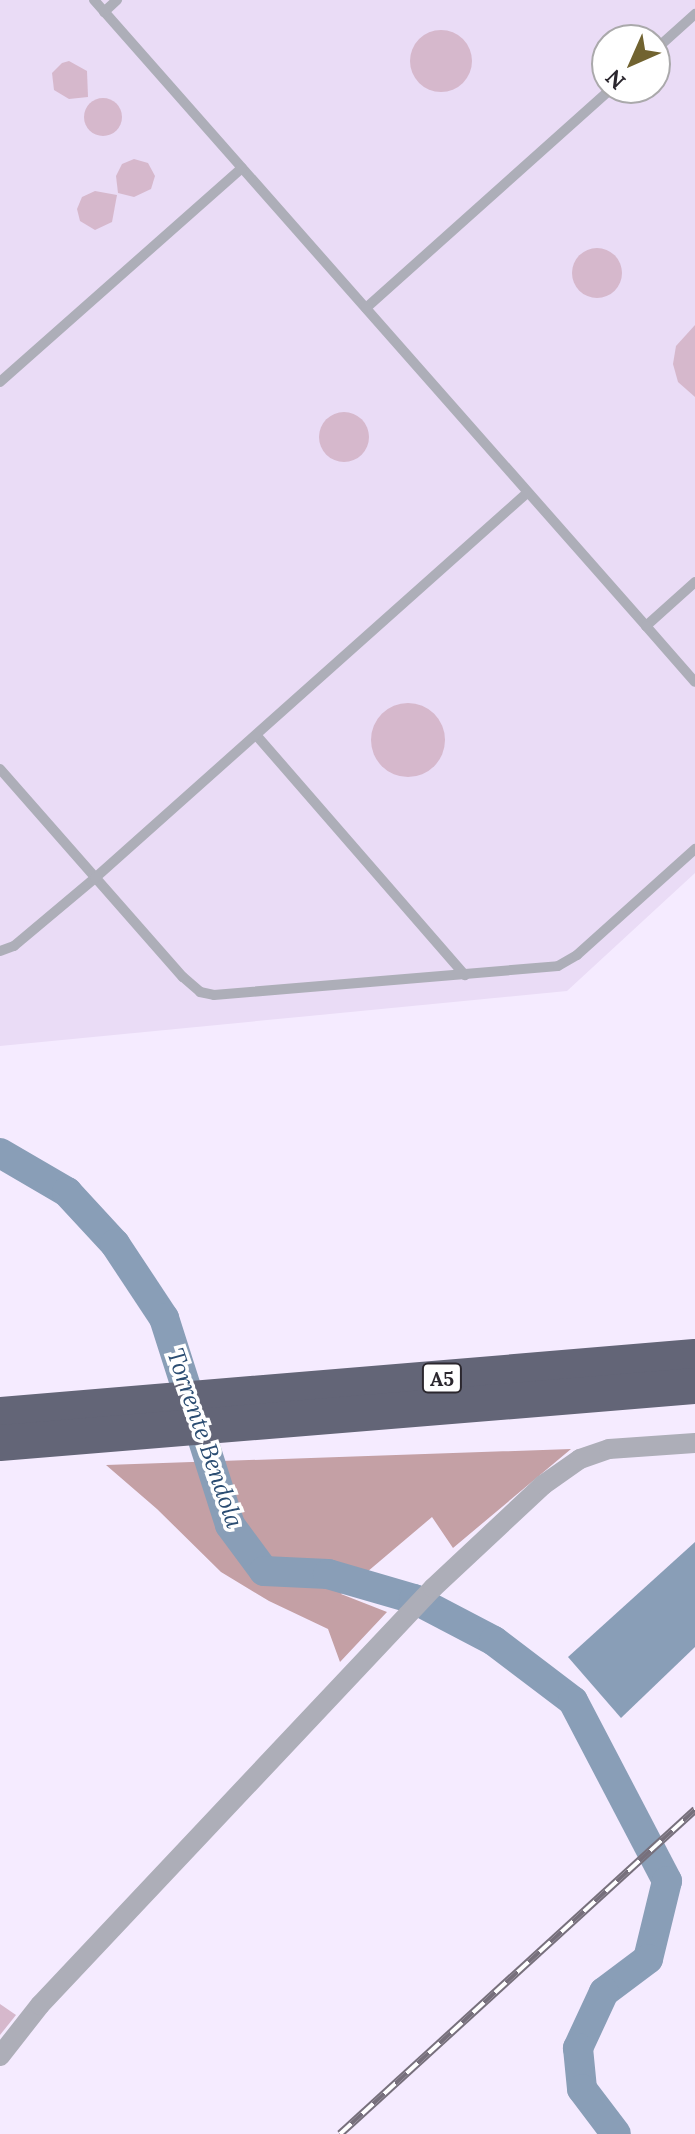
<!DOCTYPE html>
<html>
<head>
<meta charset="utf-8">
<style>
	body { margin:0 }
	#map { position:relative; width:695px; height:2134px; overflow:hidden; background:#f5ebff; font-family:Lora,serif }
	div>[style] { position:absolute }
	.built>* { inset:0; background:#eadcf6 }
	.forest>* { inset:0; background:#c4a0a5 }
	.water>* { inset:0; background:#899eb7 }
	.river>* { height:30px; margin:-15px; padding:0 15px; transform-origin:15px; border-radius:15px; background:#899eb7 }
	.building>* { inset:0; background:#d6b8cc }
	.round { border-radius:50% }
	.service>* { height:10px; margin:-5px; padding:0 5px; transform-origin:5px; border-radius:5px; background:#adaeb8 }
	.minor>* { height:20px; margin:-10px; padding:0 10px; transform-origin:10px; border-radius:10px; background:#adaeb8 }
	.motorway>* { height:36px; margin:-18px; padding:0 18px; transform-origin:18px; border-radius:18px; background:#636577 }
	.rail>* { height:8px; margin-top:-4px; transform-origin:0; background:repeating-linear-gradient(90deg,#fff 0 15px,#77707c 0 30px); box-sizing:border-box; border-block:2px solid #77707c }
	span { translate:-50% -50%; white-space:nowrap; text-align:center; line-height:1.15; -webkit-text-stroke:7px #fff; paint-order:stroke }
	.shield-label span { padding:2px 6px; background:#fff; border:2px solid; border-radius:6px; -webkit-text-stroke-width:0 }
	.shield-label { font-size:20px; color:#2b272e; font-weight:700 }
	.water-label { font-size:24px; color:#2b4d72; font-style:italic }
	.north { position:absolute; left:591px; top:24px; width:80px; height:80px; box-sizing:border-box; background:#fff; border:2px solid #aaa9ab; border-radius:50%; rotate:225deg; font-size:22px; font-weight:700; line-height:32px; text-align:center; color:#2b272e }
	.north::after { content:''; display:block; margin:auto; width:28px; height:36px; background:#716330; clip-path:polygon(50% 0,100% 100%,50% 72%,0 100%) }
</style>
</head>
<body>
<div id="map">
	<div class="built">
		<div style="clip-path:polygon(evenodd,0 0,695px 0,695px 873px,567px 991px,0 1046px,0 0,607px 40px,655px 40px,655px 88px,607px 88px,607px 40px)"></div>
	</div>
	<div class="forest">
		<div style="clip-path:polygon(571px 1449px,453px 1548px,432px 1517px,341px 1594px,387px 1612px,340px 1662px,328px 1629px,269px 1601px,221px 1572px,157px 1509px,106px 1465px)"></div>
	</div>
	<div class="water">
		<div style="clip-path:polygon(695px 1542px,695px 1647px,621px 1718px,568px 1657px)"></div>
	</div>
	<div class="river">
		<div style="left:0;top:1153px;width:78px;rotate:30.2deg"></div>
		<div style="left:67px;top:1192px;width:71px;rotate:47.3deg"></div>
		<div style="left:115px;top:1244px;width:89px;rotate:56.5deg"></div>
		<div style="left:164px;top:1318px;width:217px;rotate:72.3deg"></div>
		<div style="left:230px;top:1525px;width:57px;rotate:53.5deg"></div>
		<div style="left:264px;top:1571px;width:64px;rotate:2.7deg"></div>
		<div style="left:328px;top:1574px;width:90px;rotate:16.2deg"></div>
		<div style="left:414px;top:1599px;width:90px;rotate:27.7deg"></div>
		<div style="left:494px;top:1641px;width:99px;rotate:37.2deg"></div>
		<div style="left:573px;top:1701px;width:203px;rotate:62.4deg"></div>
		<div style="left:667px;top:1881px;width:80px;rotate:103.7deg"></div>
		<div style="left:648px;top:1959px;width:55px;rotate:143.1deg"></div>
		<div style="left:604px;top:1992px;width:62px;rotate:114.9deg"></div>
		<div style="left:578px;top:2048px;width:41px;rotate:84.4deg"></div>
		<div style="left:582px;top:2089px;width:56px;rotate:52.9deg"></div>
	</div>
	<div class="building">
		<div class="round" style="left:410px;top:30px;width:62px;height:62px"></div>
		<div style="clip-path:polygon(69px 61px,87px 71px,88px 97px,69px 99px,54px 90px,52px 73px,62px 63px)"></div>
		<div class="round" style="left:84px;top:98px;width:38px;height:38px"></div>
		<div style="clip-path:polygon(134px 159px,148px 163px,155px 176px,151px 189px,134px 197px,118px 193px,116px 176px,122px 164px)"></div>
		<div style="clip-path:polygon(95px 191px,117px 195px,112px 222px,95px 230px,80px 221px,77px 209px,82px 197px)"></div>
		<div class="round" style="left:572px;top:248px;width:50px;height:50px"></div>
		<div style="clip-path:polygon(695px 325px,695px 397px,678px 382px,673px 364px,676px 346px)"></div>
		<div class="round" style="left:319px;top:412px;width:50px;height:50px"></div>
		<div class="round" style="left:371px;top:703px;width:74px;height:74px"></div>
		<div style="clip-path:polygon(0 2004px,16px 2015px,0 2035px)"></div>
	</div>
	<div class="service">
		<div style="left:94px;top:0;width:835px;rotate:48.59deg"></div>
		<div style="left:646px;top:626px;width:66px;rotate:-41.9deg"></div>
		<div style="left:104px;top:12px;width:18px;rotate:-43deg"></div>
		<div style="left:655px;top:50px;width:54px;rotate:-42deg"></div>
		<div style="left:366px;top:308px;width:330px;rotate:-41.8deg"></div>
		<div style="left:0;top:382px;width:323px;rotate:-41.5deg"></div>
		<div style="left:646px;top:626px;width:74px;rotate:48.8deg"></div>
		<div style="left:257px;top:736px;width:317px;rotate:49deg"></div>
		<div style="left:0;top:769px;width:277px;rotate:48.7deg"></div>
		<div style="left:183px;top:977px;width:23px;rotate:41deg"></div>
		<div style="left:200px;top:992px;width:14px;rotate:12deg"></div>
		<div style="left:214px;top:995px;width:345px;rotate:-4.8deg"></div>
		<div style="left:558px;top:966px;width:22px;rotate:-30deg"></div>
		<div style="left:577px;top:955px;width:159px;rotate:-41.9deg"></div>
		<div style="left:0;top:951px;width:15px;rotate:-20deg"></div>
		<div style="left:14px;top:946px;width:106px;rotate:-40deg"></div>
		<div style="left:95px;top:878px;width:579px;rotate:-41.71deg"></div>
	</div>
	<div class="minor">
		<div style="left:0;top:2056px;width:65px;rotate:-51.9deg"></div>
		<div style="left:40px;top:2005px;width:573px;rotate:-46.7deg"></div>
		<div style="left:433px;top:1588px;width:151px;rotate:-43.1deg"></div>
		<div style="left:543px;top:1485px;width:45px;rotate:-35.1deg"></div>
		<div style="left:580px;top:1459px;width:31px;rotate:-19deg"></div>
		<div style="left:609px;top:1449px;width:86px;rotate:-4deg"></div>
	</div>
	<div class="motorway">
		<div style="left:0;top:1415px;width:697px;rotate:-4.77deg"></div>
		<div style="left:0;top:1443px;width:697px;rotate:-4.69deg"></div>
	</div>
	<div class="rail">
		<div style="left:340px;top:2134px;width:481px;rotate:-42.4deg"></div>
	</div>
	<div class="shield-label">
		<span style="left:442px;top:1378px">A5</span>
	</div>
	<div class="water-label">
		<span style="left:205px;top:1438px;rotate:71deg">Torrente Bendola</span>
	</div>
	<div class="north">N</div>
</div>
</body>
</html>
